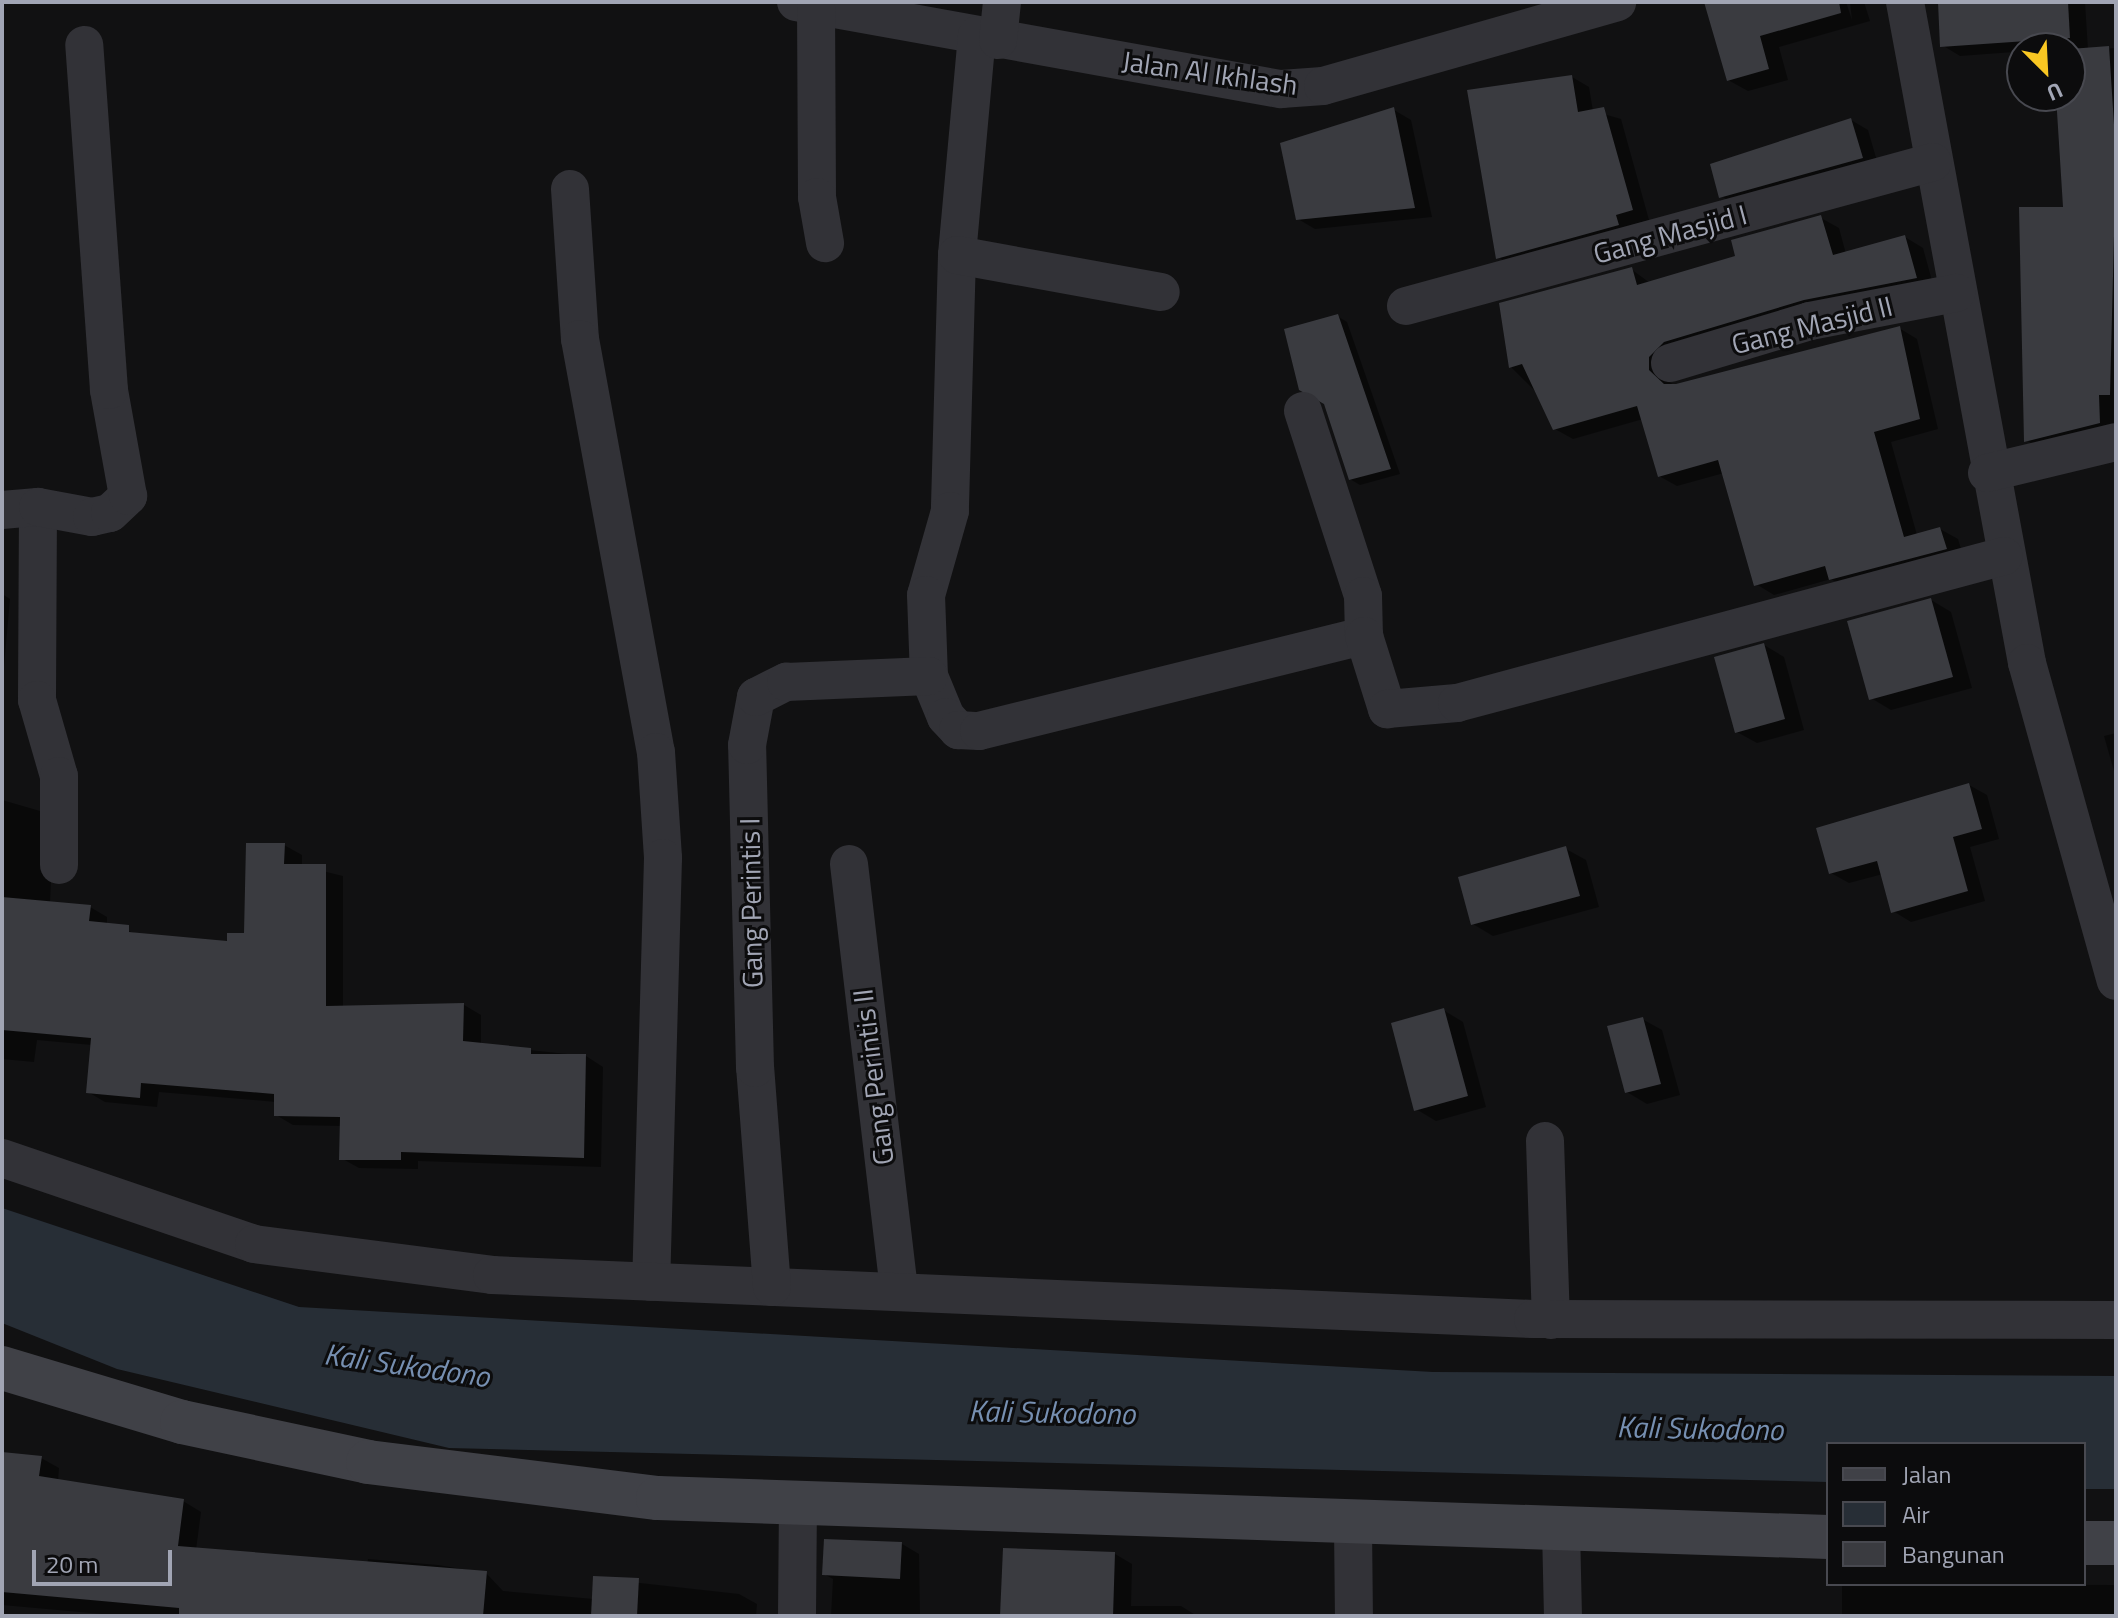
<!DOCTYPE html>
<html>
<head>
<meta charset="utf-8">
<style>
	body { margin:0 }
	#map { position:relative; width:2118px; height:1618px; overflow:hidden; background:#111112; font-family:"Titillium Web",sans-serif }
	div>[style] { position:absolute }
	.water>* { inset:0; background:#272e36 }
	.shadow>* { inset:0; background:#0007 }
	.building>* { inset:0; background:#3a3b40 }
	.minor>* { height:38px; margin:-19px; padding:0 19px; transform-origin:19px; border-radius:19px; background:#323237 }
	.secondary>* { height:44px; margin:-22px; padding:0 22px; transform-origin:22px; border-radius:22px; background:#404147 }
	span { translate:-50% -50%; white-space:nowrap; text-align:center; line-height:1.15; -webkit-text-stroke:6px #0c0c0d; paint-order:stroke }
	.street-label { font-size:28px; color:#a1a5b4 }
	.water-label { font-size:30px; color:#768fb1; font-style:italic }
	.frame { position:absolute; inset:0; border:4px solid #a1a5b4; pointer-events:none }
	.legend { position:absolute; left:1826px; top:1442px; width:260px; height:144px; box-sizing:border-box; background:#0c0c0d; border:2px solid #484950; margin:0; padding:10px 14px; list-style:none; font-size:24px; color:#a1a5b4 }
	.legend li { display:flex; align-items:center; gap:16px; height:40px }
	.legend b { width:40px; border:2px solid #484950 }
	.north { position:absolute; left:2006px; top:32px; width:80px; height:80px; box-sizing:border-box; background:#0c0c0d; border:2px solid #484950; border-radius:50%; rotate:156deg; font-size:22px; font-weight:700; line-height:32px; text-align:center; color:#a1a5b4 }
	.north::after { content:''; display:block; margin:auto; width:28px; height:36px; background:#f9c722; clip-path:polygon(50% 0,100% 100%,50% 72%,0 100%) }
	.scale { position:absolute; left:32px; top:1550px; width:140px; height:36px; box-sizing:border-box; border:4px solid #a1a5b4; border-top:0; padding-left:10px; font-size:24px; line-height:28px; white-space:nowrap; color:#a1a5b4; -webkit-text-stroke:6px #0c0c0d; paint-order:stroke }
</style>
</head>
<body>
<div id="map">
	<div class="water">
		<div style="clip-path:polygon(2px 1208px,299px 1307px,1433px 1372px,2116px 1376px,2116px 1489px,2084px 1489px,2084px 1444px,1828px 1444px,1828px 1482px,449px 1448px,117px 1369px,2px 1323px)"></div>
	</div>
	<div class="shadow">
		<div style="clip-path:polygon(1718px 2px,1846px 2px,1852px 20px,1850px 2px,1864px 2px,1870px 21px,1779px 47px,1788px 80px,1748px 91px,1728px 80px)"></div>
		<div style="clip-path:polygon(1940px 2px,2085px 2px,2088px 50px,2116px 48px,2116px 438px,2049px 454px,2026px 440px,2065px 209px,2058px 96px,2070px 96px,2070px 48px,1960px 56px,1942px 45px)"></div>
		<div style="clip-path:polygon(1572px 77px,1589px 87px,1593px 111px,1621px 119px,1649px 220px,1632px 225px,1635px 234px,1514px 267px,1498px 257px)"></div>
		<div style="clip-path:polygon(1394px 110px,1411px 120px,1432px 217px,1315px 229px,1298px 219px)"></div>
		<div style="clip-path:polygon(1851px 120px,1868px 130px,1879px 168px,1738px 206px,1721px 196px)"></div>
		<div style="clip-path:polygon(1821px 218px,1839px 228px,1846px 254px,1905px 237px,1923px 248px,1934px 288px,1666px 380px,1676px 386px,1899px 328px,1917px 339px,1938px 429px,1891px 442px,1917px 535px,1940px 529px,1958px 539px,1964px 559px,1849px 589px,1831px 579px,1774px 595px,1756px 584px,1724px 473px,1677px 486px,1659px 476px,1643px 419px,1573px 439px,1555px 429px,1548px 404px,1511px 367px,1631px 269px,1650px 283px,1738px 258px)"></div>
		<div style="clip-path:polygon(1337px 316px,1347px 322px,1400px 474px,1360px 485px,1350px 479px,1325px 402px)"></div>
		<div style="clip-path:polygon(2px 594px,10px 599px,2px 688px)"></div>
		<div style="clip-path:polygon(1931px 600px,1951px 612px,1972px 688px,1891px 710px,1871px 698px)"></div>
		<div style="clip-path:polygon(1764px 645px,1784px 657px,1804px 730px,1757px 743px,1737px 732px)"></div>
		<div style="clip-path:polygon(2116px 733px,2116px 778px,2104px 736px)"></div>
		<div style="clip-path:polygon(1969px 785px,1987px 795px,1999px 839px,1970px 847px,1985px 901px,1911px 922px,1893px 911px,1883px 874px,1849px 883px,1831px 873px)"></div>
		<div style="clip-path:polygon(2px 800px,54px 815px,50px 903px,90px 907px,107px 917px,107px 925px,142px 935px,229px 943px,246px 935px,284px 845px,302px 855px,302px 866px,343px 876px,343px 1007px,464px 1005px,481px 1015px,481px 1045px,586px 1056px,603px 1067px,601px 1167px,418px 1161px,418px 1169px,359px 1168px,341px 1158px,342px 1126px,293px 1125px,276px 1115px,276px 1102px,159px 1092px,157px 1107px,105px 1102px,88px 1092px,92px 1045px,37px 1040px,34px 1062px,2px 1059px)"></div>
		<div style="clip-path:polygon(1566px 849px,1586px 860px,1599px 907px,1493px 936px,1473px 924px)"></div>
		<div style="clip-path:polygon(1443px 1010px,1463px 1022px,1486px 1107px,1436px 1121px,1416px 1109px)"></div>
		<div style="clip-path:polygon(1642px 1019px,1662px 1030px,1680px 1095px,1647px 1104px,1627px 1092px)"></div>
		<div style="clip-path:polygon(2px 1454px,41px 1458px,59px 1468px,58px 1481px,183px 1501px,201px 1512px,196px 1550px,367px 1568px,368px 1559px,438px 1565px,486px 1573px,503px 1591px,594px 1599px,595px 1578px,739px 1594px,757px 1604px,756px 1616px,124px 1616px,2px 1605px)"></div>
		<div style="clip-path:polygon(902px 1544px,919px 1554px,920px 1616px,831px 1616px,833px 1579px,824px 1574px)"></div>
		<div style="clip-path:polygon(1115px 1554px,1132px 1564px,1131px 1606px,1181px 1606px,1197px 1616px,1000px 1616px)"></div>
		<div style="clip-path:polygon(1842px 1584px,2116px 1585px,2116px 1616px,1842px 1616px)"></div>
	</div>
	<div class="building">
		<div style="clip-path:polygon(1704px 2px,1839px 2px,1841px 13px,1760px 36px,1769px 69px,1727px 81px)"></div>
		<div style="clip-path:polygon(1938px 2px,2068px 2px,2070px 38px,1940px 47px)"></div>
		<div style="clip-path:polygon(2109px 46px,2116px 156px,2110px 395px,2099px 395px,2100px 423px,2024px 442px,2019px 207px,2063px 207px,2056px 96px,2070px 96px,2070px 49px)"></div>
		<div style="clip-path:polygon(1572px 75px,1578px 112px,1604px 107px,1633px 210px,1616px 215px,1619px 225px,1496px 259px,1467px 90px)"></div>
		<div style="clip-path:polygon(1394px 107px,1415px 208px,1296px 220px,1280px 143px)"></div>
		<div style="clip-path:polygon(1851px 118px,1863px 158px,1719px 198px,1710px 164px)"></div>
		<div style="clip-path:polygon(1821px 215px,1833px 255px,1905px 235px,1917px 278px,1804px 300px,1664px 342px,1649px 357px,1649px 370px,1664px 384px,1676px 384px,1900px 326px,1920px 419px,1874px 432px,1904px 537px,1940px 527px,1947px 549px,1829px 580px,1825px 566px,1754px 586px,1718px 460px,1658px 477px,1637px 406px,1553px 430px,1522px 364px,1509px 368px,1499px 303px,1632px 267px,1637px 285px,1735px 256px,1731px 240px)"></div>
		<div style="clip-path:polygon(1338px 314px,1391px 469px,1349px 480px,1324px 404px,1299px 390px,1284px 329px)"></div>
		<div style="clip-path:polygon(1931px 598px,1953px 677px,1869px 700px,1847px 621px)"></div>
		<div style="clip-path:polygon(1764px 643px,1785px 719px,1735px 733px,1714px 657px)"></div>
		<div style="clip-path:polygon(1969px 783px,1982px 829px,1953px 837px,1968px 891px,1891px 913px,1877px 861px,1829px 874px,1816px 828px)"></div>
		<div style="clip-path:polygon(246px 843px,285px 843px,284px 864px,326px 864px,326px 1006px,464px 1003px,463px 1041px,531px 1048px,531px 1054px,586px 1054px,584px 1158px,401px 1152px,401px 1160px,339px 1160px,340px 1117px,274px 1116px,274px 1094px,141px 1083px,140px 1098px,86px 1093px,91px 1038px,2px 1030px,2px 897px,91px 905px,89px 921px,129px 925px,129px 932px,227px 941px,227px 933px,244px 933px)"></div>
		<div style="clip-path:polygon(1566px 846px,1580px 896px,1471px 925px,1458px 877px)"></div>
		<div style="clip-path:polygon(1444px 1008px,1468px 1096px,1414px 1111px,1391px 1023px)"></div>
		<div style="clip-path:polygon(1643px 1017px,1661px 1084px,1625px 1093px,1607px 1026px)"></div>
		<div style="clip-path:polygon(2px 1452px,42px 1456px,39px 1476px,184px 1499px,178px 1546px,487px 1571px,483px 1616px,179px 1616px,179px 1608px,2px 1592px)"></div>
		<div style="clip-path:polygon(824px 1539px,902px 1542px,900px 1579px,822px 1575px)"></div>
		<div style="clip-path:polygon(1003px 1548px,1115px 1552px,1113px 1616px,1000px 1616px)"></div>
		<div style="clip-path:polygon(593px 1576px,639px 1578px,637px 1616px,591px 1616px)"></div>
	</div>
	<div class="minor">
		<div style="left:796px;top:2px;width:493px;rotate:10.2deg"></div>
		<div style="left:1281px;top:89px;width:42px;rotate:-4.1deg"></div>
		<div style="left:1323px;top:86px;width:306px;rotate:-15.9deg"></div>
		<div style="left:1905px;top:2px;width:672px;rotate:79.54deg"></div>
		<div style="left:2027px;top:663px;width:330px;rotate:74.4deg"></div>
		<div style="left:816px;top:6px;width:191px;rotate:89.7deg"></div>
		<div style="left:817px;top:197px;width:47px;rotate:80.1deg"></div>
		<div style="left:977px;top:35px;width:221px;rotate:95.2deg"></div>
		<div style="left:957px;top:255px;width:256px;rotate:91.6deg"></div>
		<div style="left:950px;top:511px;width:87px;rotate:105.9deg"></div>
		<div style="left:926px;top:595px;width:81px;rotate:87.9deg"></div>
		<div style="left:929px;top:676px;width:44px;rotate:67.5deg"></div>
		<div style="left:946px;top:717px;width:18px;rotate:47deg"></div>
		<div style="left:958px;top:730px;width:21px;rotate:3deg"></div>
		<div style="left:979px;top:731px;width:397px;rotate:-13.9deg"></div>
		<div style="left:998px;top:40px;width:38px;rotate:-84deg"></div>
		<div style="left:570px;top:189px;width:150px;rotate:86.2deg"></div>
		<div style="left:580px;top:339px;width:420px;rotate:79.6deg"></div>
		<div style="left:656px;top:752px;width:106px;rotate:86.2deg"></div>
		<div style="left:663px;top:858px;width:424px;rotate:91.6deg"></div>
		<div style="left:957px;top:255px;width:207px;rotate:10.3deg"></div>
		<div style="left:1406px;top:306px;width:546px;rotate:-15.28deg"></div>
		<div style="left:1670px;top:363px;width:146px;rotate:-16.7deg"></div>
		<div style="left:1810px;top:321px;width:149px;rotate:-10.9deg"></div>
		<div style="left:1303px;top:411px;width:194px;rotate:72deg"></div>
		<div style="left:1363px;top:596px;width:40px;rotate:88.6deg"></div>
		<div style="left:1364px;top:636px;width:77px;rotate:72.5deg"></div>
		<div style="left:1387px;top:709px;width:70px;rotate:-4.9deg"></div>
		<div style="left:1457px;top:703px;width:566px;rotate:-15.04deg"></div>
		<div style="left:1987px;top:473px;width:133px;rotate:-13.5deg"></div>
		<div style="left:38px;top:507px;width:193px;rotate:90.3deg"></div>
		<div style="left:37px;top:700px;width:79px;rotate:73.9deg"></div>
		<div style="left:59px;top:776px;width:89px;rotate:90deg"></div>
		<div style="left:2px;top:510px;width:36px;rotate:-5deg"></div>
		<div style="left:38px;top:507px;width:55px;rotate:10.5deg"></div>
		<div style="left:92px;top:517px;width:18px;rotate:-13deg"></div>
		<div style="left:110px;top:513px;width:25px;rotate:-43deg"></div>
		<div style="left:128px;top:496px;width:108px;rotate:-100.2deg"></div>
		<div style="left:109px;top:390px;width:346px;rotate:-94.1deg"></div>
		<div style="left:849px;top:864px;width:429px;rotate:83.3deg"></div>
		<div style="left:1545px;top:1141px;width:179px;rotate:88.1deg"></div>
		<div style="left:2px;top:1158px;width:266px;rotate:18.8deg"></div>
		<div style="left:254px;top:1244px;width:240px;rotate:7.4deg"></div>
		<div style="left:492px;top:1275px;width:1042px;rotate:2.42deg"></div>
		<div style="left:1533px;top:1319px;width:583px;rotate:0.1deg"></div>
		<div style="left:772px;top:1287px;width:220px;rotate:-94.4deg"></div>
		<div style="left:755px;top:1068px;width:323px;rotate:-91.4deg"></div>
		<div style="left:747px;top:745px;width:49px;rotate:-79.4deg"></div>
		<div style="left:756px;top:697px;width:34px;rotate:-27deg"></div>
		<div style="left:786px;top:682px;width:143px;rotate:-2.4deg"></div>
		<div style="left:1353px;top:1526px;width:90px;rotate:89.4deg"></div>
		<div style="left:1561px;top:1529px;width:87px;rotate:88.7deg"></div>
		<div style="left:797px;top:1616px;width:113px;rotate:-89.5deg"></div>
	</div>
	<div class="secondary">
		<div style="left:2px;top:1368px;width:188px;rotate:16.7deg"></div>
		<div style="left:182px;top:1422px;width:190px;rotate:12.1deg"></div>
		<div style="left:368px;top:1462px;width:292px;rotate:7.1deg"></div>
		<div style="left:658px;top:1498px;width:1171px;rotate:1.91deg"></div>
		<div style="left:2084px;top:1543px;width:32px"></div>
	</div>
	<div class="street-label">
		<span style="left:1210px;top:73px;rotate:8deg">Jalan Al Ikhlash</span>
		<span style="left:1670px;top:234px;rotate:-15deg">Gang Masjid I</span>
		<span style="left:1812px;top:325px;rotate:-14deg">Gang Masjid II</span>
		<span style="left:751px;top:903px;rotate:-91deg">Gang Perintis I</span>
		<span style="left:873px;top:1077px;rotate:-97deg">Gang Perintis II</span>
	</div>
	<div class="water-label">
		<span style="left:407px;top:1365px;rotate:8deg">Kali Sukodono</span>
		<span style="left:1052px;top:1412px;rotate:1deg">Kali Sukodono</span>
		<span style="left:1700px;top:1428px;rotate:1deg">Kali Sukodono</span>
	</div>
	<div class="frame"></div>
	<ul class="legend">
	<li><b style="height:10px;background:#404147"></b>Jalan</li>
	<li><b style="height:22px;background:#272e36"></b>Air</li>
	<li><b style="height:22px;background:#3a3b40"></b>Bangunan</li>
	</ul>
	<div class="north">U</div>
	<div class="scale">20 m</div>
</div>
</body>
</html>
